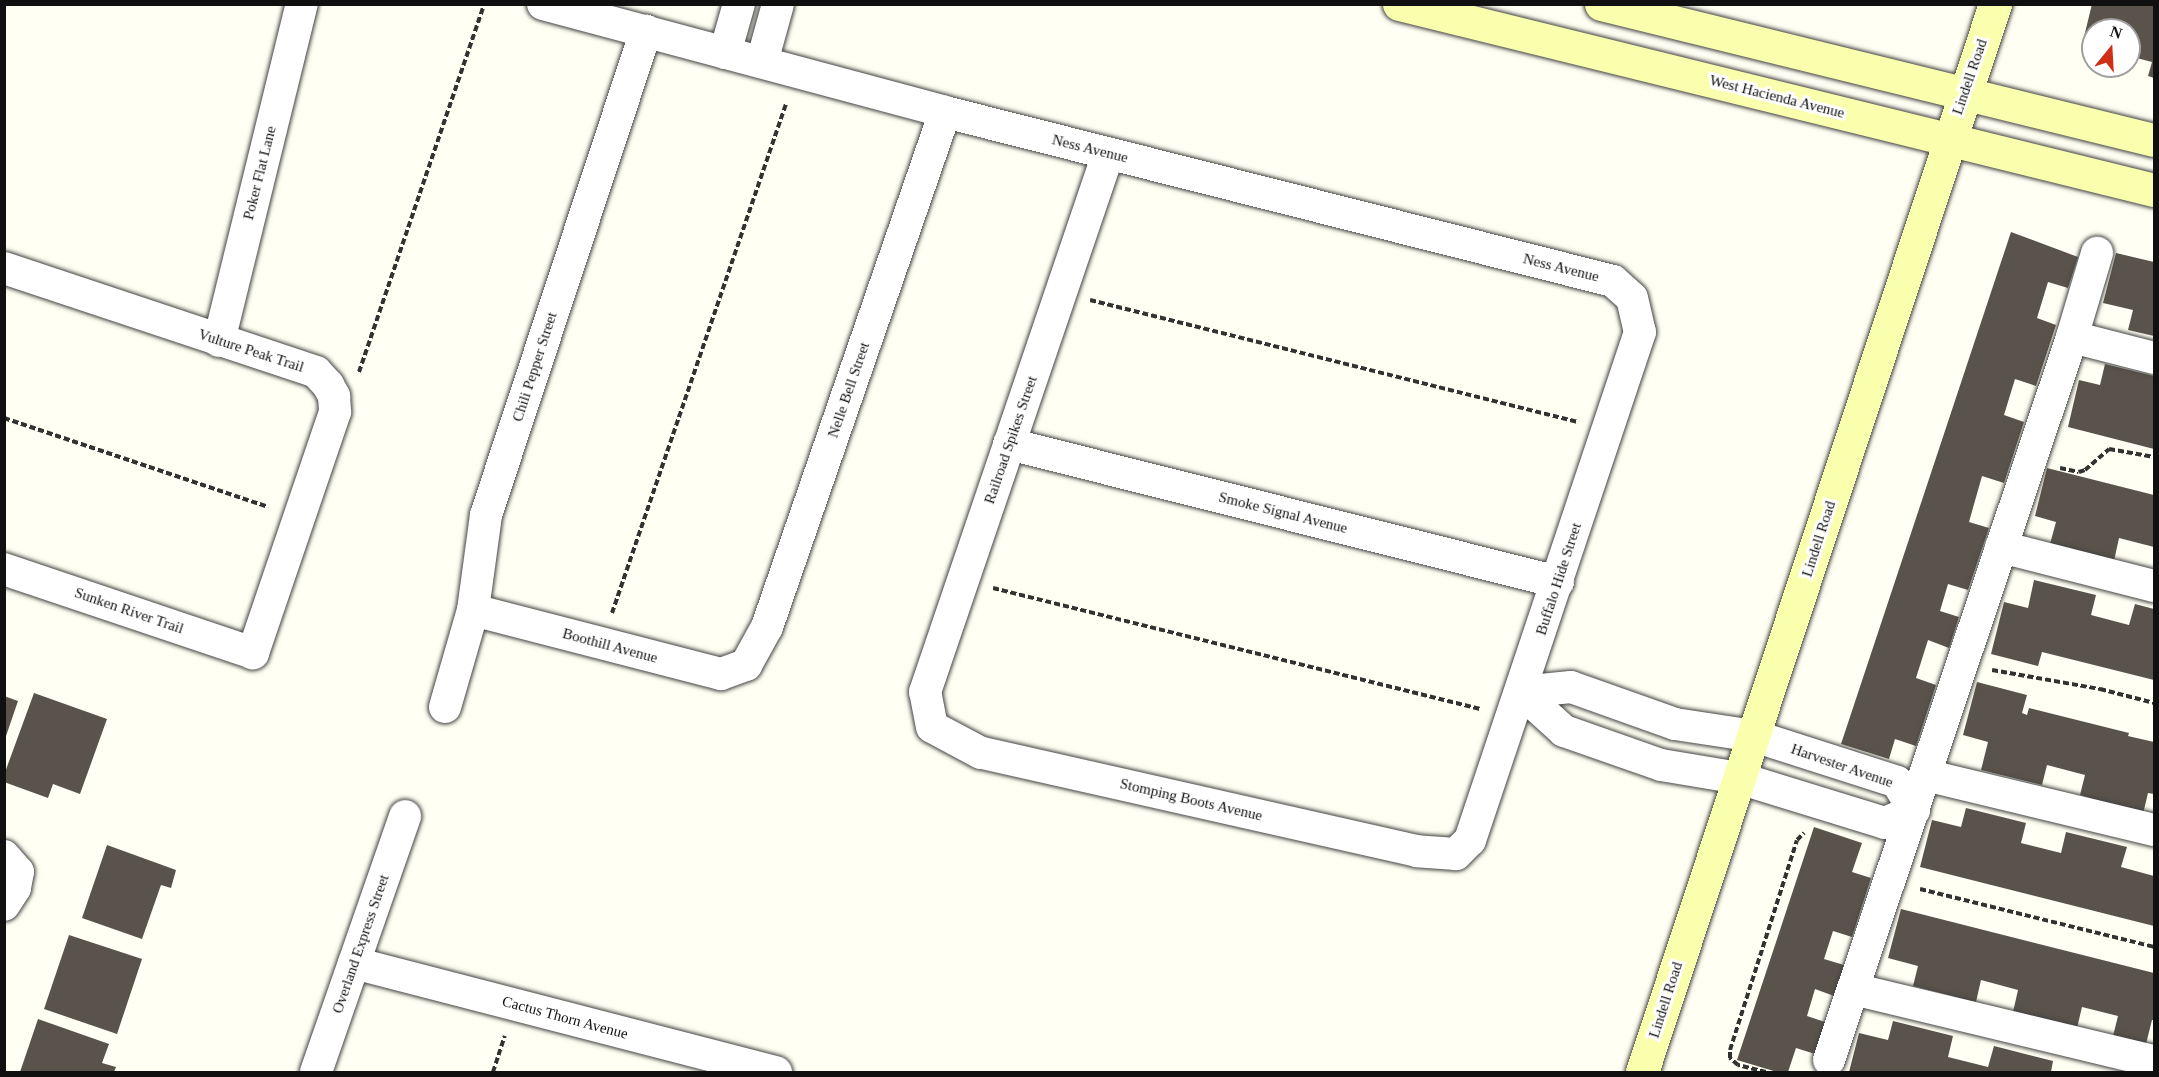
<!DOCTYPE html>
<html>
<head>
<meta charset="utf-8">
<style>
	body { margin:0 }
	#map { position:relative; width:2159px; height:1077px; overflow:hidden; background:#fffff3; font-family:Georgia,serif }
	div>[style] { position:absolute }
	.building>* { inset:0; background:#5a534b }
	.path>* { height:4px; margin-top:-2px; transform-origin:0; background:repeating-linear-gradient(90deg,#323232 0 6px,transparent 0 9px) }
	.roads { filter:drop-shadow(0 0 2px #434343) drop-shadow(0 0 2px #434343) }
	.street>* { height:32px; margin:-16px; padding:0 16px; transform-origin:16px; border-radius:16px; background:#fff }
	.secondary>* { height:33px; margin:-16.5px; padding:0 16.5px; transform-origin:16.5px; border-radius:16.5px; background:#faffae }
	span { translate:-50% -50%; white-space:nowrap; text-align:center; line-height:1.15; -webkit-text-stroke:6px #fff; paint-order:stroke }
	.street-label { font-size:15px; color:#101010 }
	.frame { position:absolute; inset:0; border:6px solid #101010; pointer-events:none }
	.north { position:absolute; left:2081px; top:18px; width:60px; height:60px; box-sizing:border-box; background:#fff; border:2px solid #9f9f9f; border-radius:50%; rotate:18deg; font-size:16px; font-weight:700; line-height:24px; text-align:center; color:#101010 }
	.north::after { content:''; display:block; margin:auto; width:21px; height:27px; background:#d12e18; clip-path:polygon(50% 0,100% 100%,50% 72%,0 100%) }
</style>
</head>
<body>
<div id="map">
	<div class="building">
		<div style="clip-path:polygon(2092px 4px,2154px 4px,2154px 78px,2148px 76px,2152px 62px,2129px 56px,2129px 30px,2093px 30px,2093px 56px,2087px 55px,2091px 42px,2083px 41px)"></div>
		<div style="clip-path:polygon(2111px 66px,2124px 66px,2122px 74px,2110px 70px)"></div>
		<div style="clip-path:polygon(2011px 232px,2078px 257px,2068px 288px,2048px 282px,2037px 318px,2056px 325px,2036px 386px,2015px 379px,2004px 415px,2024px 422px,2004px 483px,1982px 476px,1969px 522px,1989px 528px,1968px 590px,1948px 584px,1940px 611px,1959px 617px,1949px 648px,1928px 640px,1916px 678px,1936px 685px,1916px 746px,1895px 739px,1889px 759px,1841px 744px)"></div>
		<div style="clip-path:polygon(2116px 253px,2154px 262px,2154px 336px,2128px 330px,2133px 310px,2103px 303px)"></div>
		<div style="clip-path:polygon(2105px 364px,2154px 376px,2154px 449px,2068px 427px,2079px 380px,2100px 385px)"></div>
		<div style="clip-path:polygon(2047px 468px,2154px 495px,2154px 547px,2119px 538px,2114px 561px,2050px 544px,2056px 522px,2035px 516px)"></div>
		<div style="clip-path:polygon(2034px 580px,2096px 595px,2091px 615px,2129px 625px,2135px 604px,2154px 609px,2154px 680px,2042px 652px,2038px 666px,1991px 654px,2004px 602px,2028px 608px)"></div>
		<div style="clip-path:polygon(1977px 682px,2027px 695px,2022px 713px,2027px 715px,2029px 708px,2129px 733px,2128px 736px,2154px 742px,2154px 794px,2148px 793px,2143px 814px,2080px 795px,2085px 775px,2047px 765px,2042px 785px,1981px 770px,1988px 742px,1963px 735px)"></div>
		<div style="clip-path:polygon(34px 693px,107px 719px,80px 794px,53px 784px,48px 798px,4px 782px,4px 775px)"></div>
		<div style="clip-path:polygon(4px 696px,18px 701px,5px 739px,4px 739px)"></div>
		<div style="clip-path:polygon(1966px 808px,2026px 823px,2021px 843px,2061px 853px,2066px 832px,2127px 847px,2121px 867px,2154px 876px,2154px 926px,1920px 867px,1932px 820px,1961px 827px)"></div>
		<div style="clip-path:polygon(1814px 827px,1862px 843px,1852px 872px,1871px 878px,1852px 937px,1833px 931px,1824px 959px,1844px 965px,1834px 996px,1815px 989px,1807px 1016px,1825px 1022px,1815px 1054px,1796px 1048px,1788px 1072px,1777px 1072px,1737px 1060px)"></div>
		<div style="clip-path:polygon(107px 845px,176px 870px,171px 888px,161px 885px,142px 939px,82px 918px)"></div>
		<div style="clip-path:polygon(1901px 909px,2154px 973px,2154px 1020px,2152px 1020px,2146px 1044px,2113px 1036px,2118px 1016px,2082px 1007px,2077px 1028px,2013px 1012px,2018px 990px,1981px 980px,1976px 1002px,1913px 986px,1918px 966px,1888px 958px)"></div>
		<div style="clip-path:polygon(69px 935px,142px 959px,117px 1034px,44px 1009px)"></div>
		<div style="clip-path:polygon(38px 1019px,109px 1044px,102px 1063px,116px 1067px,114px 1072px,20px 1072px)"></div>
		<div style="clip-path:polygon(1893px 1021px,1953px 1036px,1948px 1057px,1988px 1067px,1994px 1046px,2053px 1061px,2051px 1072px,1849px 1072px,1859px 1033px,1888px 1040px)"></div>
	</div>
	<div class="path">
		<div style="left:1090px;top:300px;width:503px;rotate:14.04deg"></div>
		<div style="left:359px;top:372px;width:389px;rotate:-71.2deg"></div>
		<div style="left:4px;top:418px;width:279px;rotate:18.6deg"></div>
		<div style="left:2060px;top:468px;width:19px;rotate:12deg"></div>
		<div style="left:2079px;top:472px;width:6px;rotate:-18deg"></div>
		<div style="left:2085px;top:470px;width:32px;rotate:-41deg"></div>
		<div style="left:2109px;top:449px;width:46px;rotate:10.1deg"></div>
		<div style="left:993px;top:588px;width:502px;rotate:13.95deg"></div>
		<div style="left:612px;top:613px;width:538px;rotate:-71.13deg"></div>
		<div style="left:1992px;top:670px;width:110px;rotate:10deg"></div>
		<div style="left:2100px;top:689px;width:56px;rotate:14.5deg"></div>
		<div style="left:1920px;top:889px;width:241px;rotate:13.9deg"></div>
		<div style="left:493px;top:1072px;width:38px;rotate:-72deg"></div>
		<div style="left:1766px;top:1072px;width:29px;rotate:-166deg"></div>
		<div style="left:1738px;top:1065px;width:11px;rotate:-139deg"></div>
		<div style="left:1730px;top:1058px;width:8px;rotate:-90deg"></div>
		<div style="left:1730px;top:1050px;width:220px;rotate:-72.3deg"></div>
		<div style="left:1797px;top:840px;width:10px;rotate:-45deg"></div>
	</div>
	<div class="roads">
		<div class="street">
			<div style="left:543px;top:4px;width:416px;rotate:15deg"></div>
			<div style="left:945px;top:112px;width:689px;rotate:14.2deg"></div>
			<div style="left:1613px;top:281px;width:25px;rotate:42deg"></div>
			<div style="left:1632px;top:298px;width:35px;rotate:77deg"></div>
			<div style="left:1640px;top:332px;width:536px;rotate:108.5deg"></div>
			<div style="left:1470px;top:840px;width:20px;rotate:135deg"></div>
			<div style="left:1456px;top:854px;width:39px;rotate:-176deg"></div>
			<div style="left:1417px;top:851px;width:447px;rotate:-167.3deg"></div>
			<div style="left:981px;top:753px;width:55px;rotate:-152deg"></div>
			<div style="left:932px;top:727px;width:36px;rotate:-101deg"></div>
			<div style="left:925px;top:692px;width:568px;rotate:-71.21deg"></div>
			<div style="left:725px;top:53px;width:51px;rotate:-74.1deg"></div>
			<div style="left:762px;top:62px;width:60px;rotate:-74.6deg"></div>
			<div style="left:4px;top:268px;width:329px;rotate:18.4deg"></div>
			<div style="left:316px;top:372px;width:18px;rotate:47deg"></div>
			<div style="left:328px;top:385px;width:13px;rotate:61deg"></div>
			<div style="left:334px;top:396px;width:16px;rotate:86deg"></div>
			<div style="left:335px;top:412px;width:255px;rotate:108.8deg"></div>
			<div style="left:253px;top:653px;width:263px;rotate:-161.4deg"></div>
			<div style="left:2072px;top:337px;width:85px;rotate:14.4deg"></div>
			<div style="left:219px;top:341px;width:347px;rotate:-76.2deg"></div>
			<div style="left:1009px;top:444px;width:566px;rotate:14.11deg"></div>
			<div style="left:2001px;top:547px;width:158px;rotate:14.3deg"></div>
			<div style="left:473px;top:610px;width:256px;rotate:14.5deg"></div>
			<div style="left:721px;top:674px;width:27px;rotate:-20deg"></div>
			<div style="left:746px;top:665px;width:43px;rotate:-61.1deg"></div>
			<div style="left:767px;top:627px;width:545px;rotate:-70.93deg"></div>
			<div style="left:1571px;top:687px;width:110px;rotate:19.6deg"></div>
			<div style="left:1675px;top:724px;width:80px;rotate:8.6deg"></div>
			<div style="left:1754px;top:736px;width:150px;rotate:17.8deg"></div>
			<div style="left:1897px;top:782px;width:33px;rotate:59deg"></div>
			<div style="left:1914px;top:810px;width:32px;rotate:156deg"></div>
			<div style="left:1885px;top:823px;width:153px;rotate:-162.9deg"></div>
			<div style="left:1739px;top:778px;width:79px;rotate:-170.5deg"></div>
			<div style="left:1661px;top:765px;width:103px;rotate:-160.7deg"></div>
			<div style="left:1564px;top:731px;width:58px;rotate:-137.8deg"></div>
			<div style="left:1521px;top:692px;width:50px;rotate:-5.7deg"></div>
			<div style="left:445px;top:707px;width:101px;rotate:-73.9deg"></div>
			<div style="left:473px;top:610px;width:96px;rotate:-82.2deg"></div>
			<div style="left:486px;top:515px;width:510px;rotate:-71.71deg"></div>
			<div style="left:1925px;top:775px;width:236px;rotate:13.5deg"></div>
			<div style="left:4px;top:856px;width:21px;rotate:49deg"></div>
			<div style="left:18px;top:872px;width:16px;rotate:101deg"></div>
			<div style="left:15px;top:888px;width:20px;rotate:123deg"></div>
			<div style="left:354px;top:963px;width:436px;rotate:14.5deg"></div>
			<div style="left:1853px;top:989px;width:309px;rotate:13.5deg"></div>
			<div style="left:1829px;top:1060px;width:763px;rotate:-71.42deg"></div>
			<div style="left:2072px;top:337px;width:88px;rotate:-73.4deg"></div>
			<div style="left:316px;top:1072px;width:271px;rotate:-70.8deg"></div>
		</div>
		<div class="secondary">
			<div style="left:1399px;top:4px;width:778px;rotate:13.84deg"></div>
			<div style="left:1601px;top:4px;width:569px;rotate:13.82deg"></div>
			<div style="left:1642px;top:1072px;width:1125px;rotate:-71.71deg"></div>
		</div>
	</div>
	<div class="street-label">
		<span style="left:1970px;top:77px;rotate:-71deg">Lindell Road</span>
		<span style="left:1777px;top:97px;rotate:14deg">West Hacienda Avenue</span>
		<span style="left:1090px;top:149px;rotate:14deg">Ness Avenue</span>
		<span style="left:260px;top:173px;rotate:-76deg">Poker Flat Lane</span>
		<span style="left:1561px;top:268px;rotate:14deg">Ness Avenue</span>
		<span style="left:251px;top:351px;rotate:18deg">Vulture Peak Trail</span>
		<span style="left:535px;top:367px;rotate:-72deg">Chili Pepper Street</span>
		<span style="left:849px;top:390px;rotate:-71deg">Nelle Bell Street</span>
		<span style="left:1011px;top:440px;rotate:-71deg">Railroad Spikes Street</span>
		<span style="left:1283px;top:513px;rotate:14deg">Smoke Signal Avenue</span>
		<span style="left:1819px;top:539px;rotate:-72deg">Lindell Road</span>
		<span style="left:1559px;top:579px;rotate:-72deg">Buffalo Hide Street</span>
		<span style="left:129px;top:611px;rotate:19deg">Sunken River Trail</span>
		<span style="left:610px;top:646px;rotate:15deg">Boothill Avenue</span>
		<span style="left:1842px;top:766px;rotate:19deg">Harvester Avenue</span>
		<span style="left:1191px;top:800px;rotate:13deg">Stomping Boots Avenue</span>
		<span style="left:361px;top:944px;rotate:-71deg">Overland Express Street</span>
		<span style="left:1666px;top:1000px;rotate:-72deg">Lindell Road</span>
		<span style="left:565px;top:1018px;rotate:15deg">Cactus Thorn Avenue</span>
	</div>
	<div class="frame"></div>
	<div class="north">N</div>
</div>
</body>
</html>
